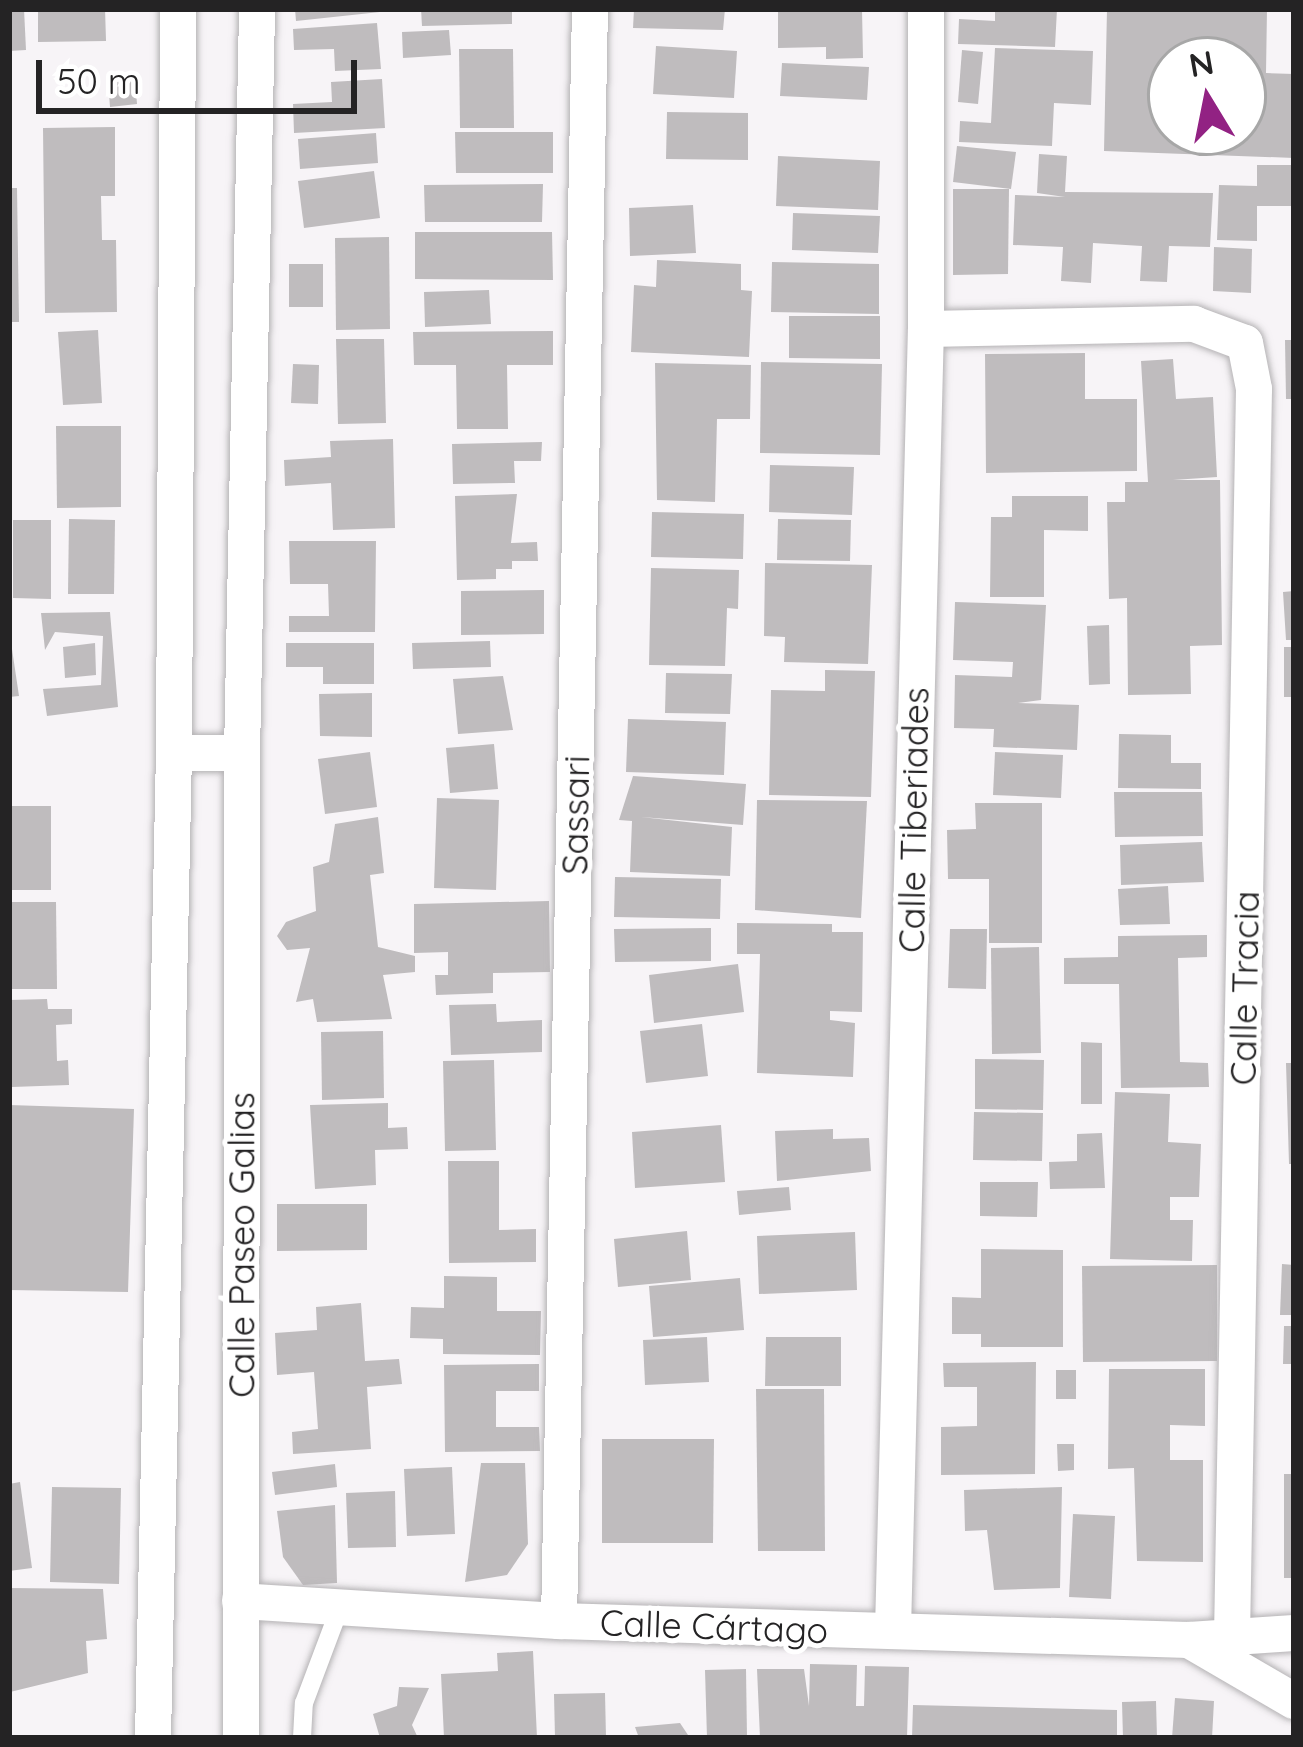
<!DOCTYPE html>
<html>
<head>
<meta charset="utf-8">
<style>
	body { margin:0 }
	#map { position:relative; width:1303px; height:1747px; overflow:hidden; background:#f7f4f7; font-family:Quicksand,sans-serif }
	div>[style] { position:absolute }
	.building>* { inset:0; background:#bfbcbe }
	.roads { filter:drop-shadow(0 0 3px #b5b3b5) drop-shadow(0 0 3px #b5b3b5) }
	.lane>* { height:18px; margin:-9px; padding:0 9px; transform-origin:9px; border-radius:9px; background:#fff }
	.street>* { height:36px; margin:-18px; padding:0 18px; transform-origin:18px; border-radius:18px; background:#fff }
	span { translate:-50% -50%; white-space:nowrap; text-align:center; line-height:1.15; -webkit-text-stroke:10px #fff; paint-order:stroke }
	.street-label { font-size:36px; color:#242324 }
	.frame { position:absolute; inset:0; border:12px solid #242324; pointer-events:none }
	.north { position:absolute; left:1147px; top:36px; width:120px; height:120px; box-sizing:border-box; background:#fff; border:3px solid #a7a7a7; border-radius:50%; rotate:350deg; font-size:33px; font-weight:700; line-height:48px; text-align:center; color:#242324 }
	.north::after { content:''; display:block; margin:auto; width:42px; height:54px; background:#922283; clip-path:polygon(50% 0,100% 100%,50% 72%,0 100%) }
	.scale { position:absolute; left:36px; top:60px; width:321px; height:54px; box-sizing:border-box; border:6px solid #242324; border-top:0; padding-left:15px; font-size:36px; line-height:42px; white-space:nowrap; color:#242324; -webkit-text-stroke:9px #fff; paint-order:stroke }
</style>
</head>
<body>
<div id="map">
	<div class="building">
		<div style="clip-path:polygon(9px 9px,24px 9px,26px 50px,9px 51px)"></div>
		<div style="clip-path:polygon(38px 9px,105px 9px,106px 41px,38px 42px)"></div>
		<div style="clip-path:polygon(295px 9px,380px 9px,380px 12px,296px 21px)"></div>
		<div style="clip-path:polygon(421px 9px,512px 9px,512px 24px,422px 26px)"></div>
		<div style="clip-path:polygon(634px 9px,725px 9px,723px 30px,633px 28px)"></div>
		<div style="clip-path:polygon(778px 9px,862px 9px,863px 58px,826px 59px,826px 47px,778px 48px)"></div>
		<div style="clip-path:polygon(995px 9px,1057px 9px,1055px 47px,958px 44px,959px 19px,995px 21px)"></div>
		<div style="clip-path:polygon(evenodd,1107px 9px,1267px 9px,1266px 73px,1294px 74px,1294px 158px,1104px 151px,1107px 9px,1171px 60px,1243px 60px,1243px 132px,1171px 132px,1171px 60px)"></div>
		<div style="clip-path:polygon(377px 23px,381px 69px,335px 71px,334px 49px,294px 50px,293px 29px)"></div>
		<div style="clip-path:polygon(449px 30px,451px 55px,403px 58px,402px 32px)"></div>
		<div style="clip-path:polygon(656px 46px,737px 51px,734px 98px,653px 94px)"></div>
		<div style="clip-path:polygon(995px 48px,1093px 51px,1091px 105px,1054px 103px,1052px 146px,959px 142px,960px 121px,991px 123px)"></div>
		<div style="clip-path:polygon(459px 49px,513px 49px,514px 128px,460px 128px)"></div>
		<div style="clip-path:polygon(962px 50px,983px 52px,978px 104px,958px 102px)"></div>
		<div style="clip-path:polygon(782px 63px,869px 67px,867px 100px,780px 96px)"></div>
		<div style="clip-path:polygon(135px 78px,137px 104px,110px 107px,108px 80px)"></div>
		<div style="clip-path:polygon(382px 79px,385px 128px,294px 133px,293px 104px,332px 102px,331px 82px)"></div>
		<div style="clip-path:polygon(667px 112px,748px 113px,748px 160px,666px 159px)"></div>
		<div style="clip-path:polygon(115px 127px,115px 196px,101px 196px,102px 240px,116px 240px,117px 312px,45px 313px,43px 128px)"></div>
		<div style="clip-path:polygon(455px 132px,553px 132px,553px 173px,456px 173px)"></div>
		<div style="clip-path:polygon(376px 133px,378px 163px,300px 169px,298px 139px)"></div>
		<div style="clip-path:polygon(957px 146px,1016px 152px,1011px 189px,953px 182px)"></div>
		<div style="clip-path:polygon(1039px 154px,1067px 156px,1065px 192px,1213px 193px,1210px 247px,1169px 246px,1167px 282px,1140px 281px,1142px 246px,1093px 243px,1091px 283px,1061px 281px,1063px 247px,1013px 245px,1015px 195px,1065px 197px,1037px 193px)"></div>
		<div style="clip-path:polygon(778px 156px,880px 161px,878px 210px,776px 206px)"></div>
		<div style="clip-path:polygon(1257px 165px,1294px 165px,1294px 206px,1257px 206px,1257px 241px,1217px 240px,1219px 185px,1257px 186px)"></div>
		<div style="clip-path:polygon(374px 171px,380px 218px,304px 228px,298px 181px)"></div>
		<div style="clip-path:polygon(543px 184px,542px 222px,425px 222px,424px 185px)"></div>
		<div style="clip-path:polygon(9px 188px,17px 188px,19px 322px,9px 322px)"></div>
		<div style="clip-path:polygon(953px 189px,1009px 189px,1008px 274px,953px 275px)"></div>
		<div style="clip-path:polygon(693px 205px,696px 253px,630px 256px,629px 208px)"></div>
		<div style="clip-path:polygon(793px 213px,880px 216px,878px 253px,792px 250px)"></div>
		<div style="clip-path:polygon(415px 232px,552px 232px,553px 280px,415px 279px)"></div>
		<div style="clip-path:polygon(389px 237px,390px 329px,336px 330px,335px 238px)"></div>
		<div style="clip-path:polygon(1214px 247px,1252px 249px,1251px 293px,1213px 291px)"></div>
		<div style="clip-path:polygon(657px 260px,741px 264px,741px 290px,752px 291px,749px 357px,631px 352px,634px 285px,656px 287px)"></div>
		<div style="clip-path:polygon(772px 262px,879px 264px,879px 314px,771px 312px)"></div>
		<div style="clip-path:polygon(289px 264px,323px 264px,323px 307px,289px 307px)"></div>
		<div style="clip-path:polygon(489px 290px,491px 324px,425px 327px,424px 292px)"></div>
		<div style="clip-path:polygon(789px 316px,880px 316px,880px 359px,789px 358px)"></div>
		<div style="clip-path:polygon(98px 330px,102px 403px,63px 405px,58px 332px)"></div>
		<div style="clip-path:polygon(553px 331px,553px 365px,507px 365px,508px 429px,457px 429px,456px 365px,414px 365px,413px 332px)"></div>
		<div style="clip-path:polygon(336px 339px,384px 339px,386px 423px,338px 424px)"></div>
		<div style="clip-path:polygon(1285px 340px,1294px 340px,1294px 399px,1286px 399px)"></div>
		<div style="clip-path:polygon(1085px 353px,1085px 399px,1137px 399px,1137px 471px,986px 473px,985px 354px)"></div>
		<div style="clip-path:polygon(1173px 359px,1176px 399px,1213px 397px,1217px 477px,1173px 480px,1220px 480px,1222px 645px,1190px 646px,1191px 694px,1128px 695px,1127px 598px,1109px 599px,1107px 502px,1125px 502px,1125px 482px,1148px 482px,1141px 361px)"></div>
		<div style="clip-path:polygon(761px 362px,882px 364px,880px 455px,760px 453px)"></div>
		<div style="clip-path:polygon(655px 363px,751px 365px,750px 419px,717px 419px,715px 502px,657px 500px)"></div>
		<div style="clip-path:polygon(293px 364px,319px 365px,318px 404px,291px 403px)"></div>
		<div style="clip-path:polygon(56px 426px,121px 426px,121px 507px,57px 508px)"></div>
		<div style="clip-path:polygon(393px 439px,395px 528px,333px 530px,331px 483px,285px 486px,284px 460px,331px 457px,330px 441px)"></div>
		<div style="clip-path:polygon(542px 442px,541px 461px,514px 461px,515px 483px,453px 484px,452px 444px)"></div>
		<div style="clip-path:polygon(770px 465px,854px 467px,852px 515px,769px 512px)"></div>
		<div style="clip-path:polygon(517px 494px,511px 543px,537px 542px,538px 561px,512px 561px,512px 569px,496px 569px,496px 579px,457px 580px,455px 496px)"></div>
		<div style="clip-path:polygon(1012px 496px,1088px 496px,1088px 531px,1044px 530px,1044px 597px,990px 597px,991px 517px,1012px 517px)"></div>
		<div style="clip-path:polygon(652px 512px,744px 514px,743px 559px,651px 557px)"></div>
		<div style="clip-path:polygon(69px 519px,115px 520px,114px 594px,68px 594px)"></div>
		<div style="clip-path:polygon(778px 519px,851px 520px,850px 561px,777px 560px)"></div>
		<div style="clip-path:polygon(13px 520px,51px 520px,51px 599px,13px 598px)"></div>
		<div style="clip-path:polygon(289px 541px,376px 541px,375px 632px,289px 632px,289px 616px,329px 616px,328px 584px,290px 584px)"></div>
		<div style="clip-path:polygon(765px 563px,872px 565px,868px 664px,784px 662px,785px 637px,764px 636px)"></div>
		<div style="clip-path:polygon(651px 568px,739px 570px,738px 609px,727px 608px,725px 666px,649px 665px)"></div>
		<div style="clip-path:polygon(544px 590px,544px 634px,461px 635px,461px 591px)"></div>
		<div style="clip-path:polygon(1294px 591px,1294px 640px,1286px 640px,1283px 592px)"></div>
		<div style="clip-path:polygon(955px 602px,1046px 605px,1041px 700px,1018px 703px,1079px 705px,1077px 750px,993px 747px,994px 729px,954px 728px,955px 675px,1012px 677px,1013px 662px,953px 660px)"></div>
		<div style="clip-path:polygon(110px 612px,118px 707px,47px 716px,43px 689px,101px 685px,103px 636px,55px 632px,45px 650px,41px 613px)"></div>
		<div style="clip-path:polygon(1109px 625px,1110px 684px,1089px 685px,1087px 626px)"></div>
		<div style="clip-path:polygon(9px 629px,19px 696px,9px 697px)"></div>
		<div style="clip-path:polygon(490px 641px,491px 667px,413px 669px,412px 643px)"></div>
		<div style="clip-path:polygon(95px 643px,96px 675px,65px 678px,63px 647px)"></div>
		<div style="clip-path:polygon(286px 643px,374px 643px,374px 684px,323px 684px,323px 667px,286px 667px)"></div>
		<div style="clip-path:polygon(1284px 647px,1294px 647px,1294px 697px,1284px 697px)"></div>
		<div style="clip-path:polygon(825px 670px,875px 671px,871px 797px,769px 795px,771px 690px,825px 691px)"></div>
		<div style="clip-path:polygon(666px 673px,732px 674px,730px 714px,665px 713px)"></div>
		<div style="clip-path:polygon(503px 676px,513px 730px,458px 734px,453px 679px)"></div>
		<div style="clip-path:polygon(372px 693px,372px 737px,320px 736px,319px 694px)"></div>
		<div style="clip-path:polygon(628px 719px,726px 722px,724px 775px,626px 772px)"></div>
		<div style="clip-path:polygon(1119px 734px,1171px 735px,1171px 763px,1201px 763px,1201px 789px,1118px 788px)"></div>
		<div style="clip-path:polygon(494px 744px,498px 789px,450px 793px,446px 748px)"></div>
		<div style="clip-path:polygon(370px 752px,377px 807px,325px 814px,318px 759px)"></div>
		<div style="clip-path:polygon(995px 752px,1063px 755px,1061px 798px,993px 795px)"></div>
		<div style="clip-path:polygon(633px 776px,746px 784px,743px 825px,641px 817px,732px 827px,730px 876px,630px 872px,632px 821px,619px 820px)"></div>
		<div style="clip-path:polygon(1114px 792px,1202px 792px,1203px 836px,1115px 837px)"></div>
		<div style="clip-path:polygon(437px 798px,499px 800px,496px 890px,434px 888px)"></div>
		<div style="clip-path:polygon(757px 800px,867px 801px,861px 918px,755px 910px)"></div>
		<div style="clip-path:polygon(975px 803px,1042px 803px,1042px 943px,989px 943px,989px 879px,948px 879px,947px 830px,976px 829px)"></div>
		<div style="clip-path:polygon(9px 806px,51px 806px,51px 890px,9px 890px)"></div>
		<div style="clip-path:polygon(378px 817px,384px 873px,370px 875px,378px 947px,415px 956px,415px 972px,383px 975px,392px 1019px,317px 1022px,313px 999px,296px 1002px,310px 948px,287px 950px,277px 936px,286px 922px,316px 911px,313px 867px,329px 862px,335px 824px)"></div>
		<div style="clip-path:polygon(1202px 842px,1204px 882px,1121px 885px,1120px 845px)"></div>
		<div style="clip-path:polygon(615px 877px,721px 879px,720px 919px,614px 917px)"></div>
		<div style="clip-path:polygon(1168px 886px,1170px 924px,1120px 925px,1118px 889px)"></div>
		<div style="clip-path:polygon(549px 901px,550px 972px,493px 973px,493px 993px,436px 995px,435px 975px,448px 975px,448px 952px,414px 953px,414px 904px)"></div>
		<div style="clip-path:polygon(9px 902px,56px 902px,57px 989px,9px 989px)"></div>
		<div style="clip-path:polygon(737px 923px,832px 924px,832px 932px,863px 932px,862px 1012px,830px 1011px,830px 1020px,855px 1023px,853px 1077px,757px 1073px,760px 954px,737px 954px)"></div>
		<div style="clip-path:polygon(711px 928px,711px 961px,615px 962px,614px 929px)"></div>
		<div style="clip-path:polygon(950px 929px,987px 929px,986px 989px,948px 988px)"></div>
		<div style="clip-path:polygon(1207px 935px,1207px 957px,1178px 958px,1180px 1062px,1208px 1063px,1209px 1087px,1121px 1088px,1119px 984px,1064px 984px,1064px 958px,1118px 957px,1118px 936px)"></div>
		<div style="clip-path:polygon(1039px 947px,1041px 1053px,992px 1054px,991px 948px)"></div>
		<div style="clip-path:polygon(738px 964px,744px 1012px,654px 1023px,649px 975px)"></div>
		<div style="clip-path:polygon(47px 999px,48px 1009px,72px 1009px,72px 1024px,56px 1025px,57px 1061px,68px 1060px,69px 1085px,12px 1087px,9px 1000px)"></div>
		<div style="clip-path:polygon(496px 1004px,497px 1022px,542px 1020px,542px 1052px,451px 1055px,449px 1005px)"></div>
		<div style="clip-path:polygon(702px 1024px,708px 1076px,646px 1083px,640px 1031px)"></div>
		<div style="clip-path:polygon(383px 1031px,384px 1098px,322px 1100px,321px 1032px)"></div>
		<div style="clip-path:polygon(1081px 1042px,1102px 1043px,1102px 1104px,1081px 1104px)"></div>
		<div style="clip-path:polygon(975px 1059px,1044px 1060px,1043px 1110px,975px 1109px)"></div>
		<div style="clip-path:polygon(494px 1060px,496px 1150px,445px 1151px,443px 1061px)"></div>
		<div style="clip-path:polygon(1286px 1063px,1294px 1063px,1294px 1164px,1289px 1164px)"></div>
		<div style="clip-path:polygon(1115px 1092px,1170px 1094px,1168px 1142px,1201px 1144px,1199px 1197px,1170px 1197px,1170px 1220px,1193px 1220px,1192px 1261px,1110px 1259px)"></div>
		<div style="clip-path:polygon(388px 1103px,388px 1128px,407px 1127px,408px 1149px,375px 1150px,376px 1185px,315px 1189px,310px 1105px)"></div>
		<div style="clip-path:polygon(9px 1105px,134px 1109px,128px 1292px,9px 1290px)"></div>
		<div style="clip-path:polygon(974px 1112px,1043px 1113px,1042px 1161px,973px 1160px)"></div>
		<div style="clip-path:polygon(721px 1125px,725px 1182px,635px 1188px,632px 1132px)"></div>
		<div style="clip-path:polygon(833px 1129px,833px 1139px,869px 1138px,871px 1171px,777px 1181px,775px 1131px)"></div>
		<div style="clip-path:polygon(1102px 1133px,1105px 1188px,1050px 1189px,1049px 1162px,1077px 1161px,1077px 1134px)"></div>
		<div style="clip-path:polygon(448px 1161px,499px 1161px,499px 1230px,536px 1229px,536px 1262px,449px 1263px)"></div>
		<div style="clip-path:polygon(980px 1182px,1038px 1182px,1037px 1217px,980px 1216px)"></div>
		<div style="clip-path:polygon(789px 1187px,791px 1210px,739px 1215px,737px 1191px)"></div>
		<div style="clip-path:polygon(277px 1204px,367px 1204px,367px 1250px,277px 1251px)"></div>
		<div style="clip-path:polygon(687px 1231px,691px 1280px,618px 1287px,614px 1239px)"></div>
		<div style="clip-path:polygon(855px 1232px,857px 1290px,759px 1294px,757px 1236px)"></div>
		<div style="clip-path:polygon(981px 1249px,1063px 1250px,1063px 1347px,981px 1347px,981px 1334px,952px 1334px,952px 1297px,981px 1298px)"></div>
		<div style="clip-path:polygon(1282px 1264px,1294px 1265px,1294px 1315px,1280px 1315px)"></div>
		<div style="clip-path:polygon(1217px 1265px,1217px 1361px,1083px 1362px,1082px 1266px)"></div>
		<div style="clip-path:polygon(444px 1276px,497px 1277px,497px 1311px,541px 1311px,540px 1355px,443px 1354px,443px 1339px,410px 1338px,411px 1307px,444px 1308px)"></div>
		<div style="clip-path:polygon(740px 1278px,744px 1330px,653px 1337px,649px 1286px)"></div>
		<div style="clip-path:polygon(361px 1303px,365px 1361px,399px 1359px,402px 1384px,367px 1387px,371px 1449px,293px 1454px,292px 1432px,318px 1429px,314px 1372px,277px 1375px,275px 1333px,317px 1330px,316px 1307px)"></div>
		<div style="clip-path:polygon(1284px 1326px,1294px 1326px,1294px 1364px,1283px 1364px)"></div>
		<div style="clip-path:polygon(707px 1337px,709px 1382px,645px 1385px,643px 1340px)"></div>
		<div style="clip-path:polygon(766px 1337px,841px 1337px,841px 1386px,765px 1386px)"></div>
		<div style="clip-path:polygon(1036px 1362px,1035px 1474px,941px 1475px,941px 1427px,977px 1426px,977px 1387px,944px 1387px,943px 1363px)"></div>
		<div style="clip-path:polygon(539px 1364px,539px 1391px,496px 1391px,496px 1427px,539px 1427px,540px 1451px,445px 1452px,444px 1365px)"></div>
		<div style="clip-path:polygon(1109px 1369px,1205px 1369px,1205px 1426px,1170px 1425px,1170px 1460px,1203px 1460px,1203px 1562px,1137px 1561px,1134px 1468px,1108px 1469px)"></div>
		<div style="clip-path:polygon(1056px 1370px,1076px 1370px,1076px 1399px,1056px 1399px)"></div>
		<div style="clip-path:polygon(756px 1389px,824px 1389px,825px 1551px,758px 1551px)"></div>
		<div style="clip-path:polygon(602px 1439px,714px 1439px,713px 1543px,602px 1543px)"></div>
		<div style="clip-path:polygon(1057px 1444px,1074px 1444px,1074px 1470px,1058px 1471px)"></div>
		<div style="clip-path:polygon(481px 1463px,525px 1463px,528px 1544px,507px 1575px,465px 1582px)"></div>
		<div style="clip-path:polygon(335px 1464px,337px 1487px,275px 1495px,272px 1472px)"></div>
		<div style="clip-path:polygon(452px 1467px,455px 1534px,407px 1536px,404px 1469px)"></div>
		<div style="clip-path:polygon(1284px 1474px,1294px 1474px,1294px 1578px,1284px 1578px)"></div>
		<div style="clip-path:polygon(20px 1482px,32px 1568px,9px 1571px,9px 1484px)"></div>
		<div style="clip-path:polygon(52px 1487px,121px 1488px,119px 1584px,50px 1582px)"></div>
		<div style="clip-path:polygon(1062px 1487px,1060px 1588px,994px 1590px,987px 1530px,965px 1531px,964px 1490px)"></div>
		<div style="clip-path:polygon(395px 1491px,396px 1547px,348px 1548px,346px 1493px)"></div>
		<div style="clip-path:polygon(335px 1505px,337px 1583px,303px 1585px,283px 1557px,277px 1511px)"></div>
		<div style="clip-path:polygon(1073px 1514px,1115px 1516px,1111px 1599px,1069px 1597px)"></div>
		<div style="clip-path:polygon(9px 1588px,103px 1589px,107px 1639px,86px 1641px,88px 1673px,10px 1692px)"></div>
		<div style="clip-path:polygon(533px 1651px,537px 1738px,444px 1738px,441px 1674px,498px 1671px,497px 1653px)"></div>
		<div style="clip-path:polygon(810px 1664px,857px 1665px,856px 1706px,864px 1706px,865px 1666px,909px 1667px,907px 1738px,760px 1738px,757px 1669px,804px 1669px,809px 1706px)"></div>
		<div style="clip-path:polygon(746px 1669px,747px 1738px,707px 1738px,705px 1670px)"></div>
		<div style="clip-path:polygon(399px 1687px,429px 1688px,412px 1725px,418px 1738px,380px 1738px,373px 1714px,397px 1706px)"></div>
		<div style="clip-path:polygon(605px 1693px,606px 1738px,555px 1738px,554px 1694px)"></div>
		<div style="clip-path:polygon(1175px 1698px,1214px 1701px,1212px 1738px,1172px 1738px)"></div>
		<div style="clip-path:polygon(1156px 1701px,1157px 1738px,1123px 1738px,1122px 1702px)"></div>
		<div style="clip-path:polygon(913px 1705px,1117px 1710px,1117px 1738px,912px 1738px)"></div>
		<div style="clip-path:polygon(680px 1723px,690px 1738px,639px 1738px,635px 1727px)"></div>
	</div>
	<div class="roads">
		<div class="lane">
			<div style="left:302px;top:1738px;width:35px;rotate:-87deg"></div>
			<div style="left:304px;top:1703px;width:103px;rotate:-69.4deg"></div>
		</div>
		<div class="street">
			<div style="left:926px;top:329px;width:268px;rotate:-1.1deg"></div>
			<div style="left:1194px;top:324px;width:54px;rotate:20.4deg"></div>
			<div style="left:1245px;top:343px;width:47px;rotate:78.9deg"></div>
			<div style="left:1254px;top:389px;width:1244px;rotate:91.01deg"></div>
			<div style="left:174px;top:753px;width:68px"></div>
			<div style="left:240px;top:1601px;width:320px;rotate:3.6deg"></div>
			<div style="left:559px;top:1621px;width:630px;rotate:1.73deg"></div>
			<div style="left:1189px;top:1640px;width:105px;rotate:-3.8deg"></div>
			<div style="left:559px;top:1621px;width:1612px;rotate:-88.9deg"></div>
			<div style="left:893px;top:1630px;width:1301px;rotate:-88.55deg"></div>
			<div style="left:926px;top:329px;width:320px;rotate:-90deg"></div>
			<div style="left:1189px;top:1640px;width:121px;rotate:30.2deg"></div>
			<div style="left:153px;top:1738px;width:985px;rotate:-88.78deg"></div>
			<div style="left:174px;top:753px;width:744px;rotate:-89.69deg"></div>
			<div style="left:241px;top:1738px;width:985px;rotate:-89.94deg"></div>
			<div style="left:242px;top:753px;width:744px;rotate:-88.84deg"></div>
		</div>
	</div>
	<div class="street-label">
		<span style="left:575px;top:815px;rotate:-89deg">Sassari</span>
		<span style="left:913px;top:820px;rotate:-89deg">Calle Tiberiades</span>
		<span style="left:1244px;top:988px;rotate:-89deg">Calle Tracia</span>
		<span style="left:241px;top:1245px;rotate:-90deg">Calle Paseo Galias</span>
		<span style="left:714px;top:1626px;rotate:2deg">Calle Cártago</span>
	</div>
	<div class="frame"></div>
	<div class="north">N</div>
	<div class="scale">50 m</div>
</div>
</body>
</html>
